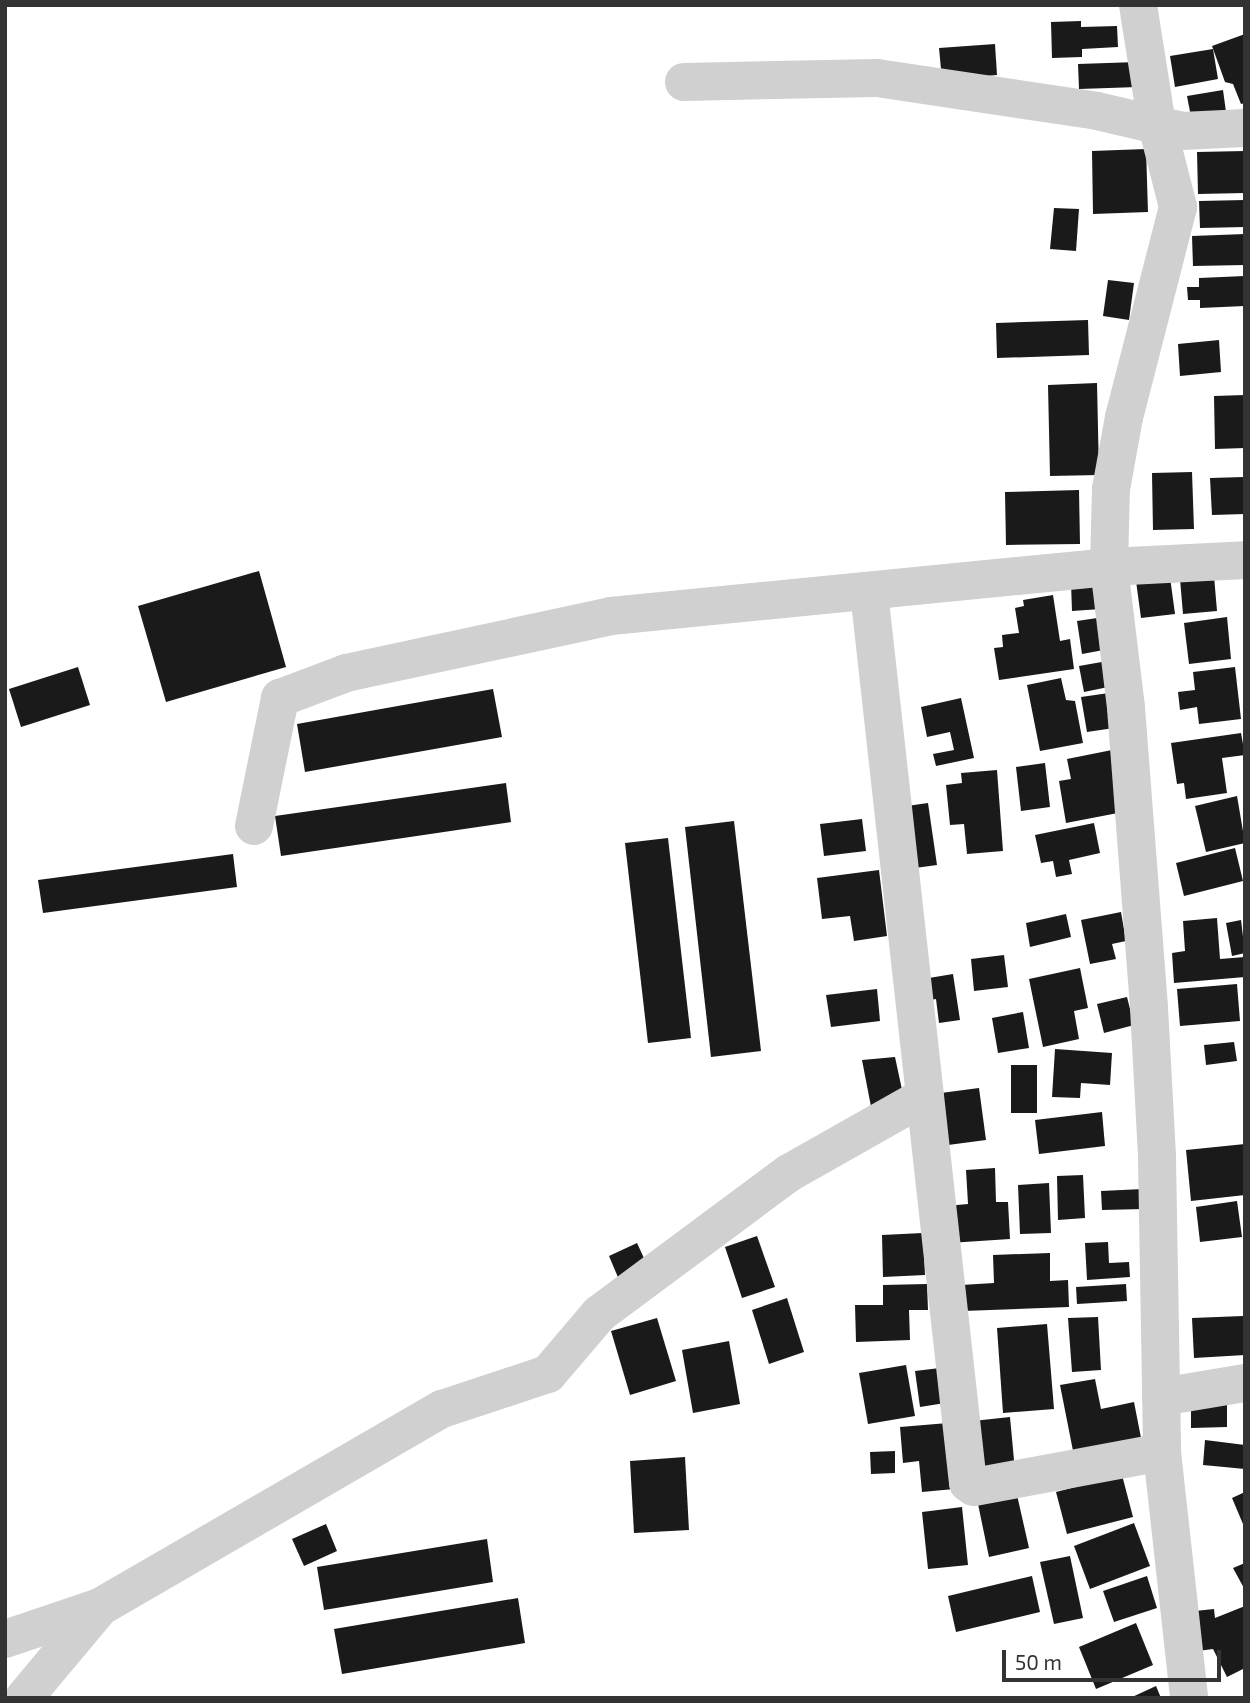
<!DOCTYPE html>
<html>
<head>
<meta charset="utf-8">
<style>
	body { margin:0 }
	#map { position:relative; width:1250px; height:1703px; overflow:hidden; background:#fff; font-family:"Exo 2",sans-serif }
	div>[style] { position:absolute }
	.building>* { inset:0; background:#1a1a1a }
	.minor>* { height:38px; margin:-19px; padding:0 19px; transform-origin:19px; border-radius:19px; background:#d0d0d0 }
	span { translate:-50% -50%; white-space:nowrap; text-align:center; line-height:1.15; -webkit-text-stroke:7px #fff; paint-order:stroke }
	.frame { position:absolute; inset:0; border:7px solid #333; pointer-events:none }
	.scale { position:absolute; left:1002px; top:1650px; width:219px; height:32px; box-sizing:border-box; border:4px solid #333; border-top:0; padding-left:9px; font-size:21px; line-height:24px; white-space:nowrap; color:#333; -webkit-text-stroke:5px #fff; paint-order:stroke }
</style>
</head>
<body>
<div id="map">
	<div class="building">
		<div style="clip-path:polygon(1081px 21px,1081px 27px,1117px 26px,1118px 47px,1082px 49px,1082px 57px,1052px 58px,1051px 22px)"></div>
		<div style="clip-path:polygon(1245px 34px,1245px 103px,1241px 104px,1233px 84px,1225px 82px,1212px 46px)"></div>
		<div style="clip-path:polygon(995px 44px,997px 75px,942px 80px,939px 48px)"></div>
		<div style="clip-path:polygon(1213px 49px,1218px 79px,1175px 87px,1170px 56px)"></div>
		<div style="clip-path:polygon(1137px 62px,1138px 87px,1079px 89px,1078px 64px)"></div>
		<div style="clip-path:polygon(1223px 90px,1226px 112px,1191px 117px,1187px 96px)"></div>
		<div style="clip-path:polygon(1146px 149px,1148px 212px,1093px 214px,1092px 151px)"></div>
		<div style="clip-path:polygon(1245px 151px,1245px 193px,1198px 194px,1197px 152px)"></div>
		<div style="clip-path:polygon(1245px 200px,1245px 227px,1200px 228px,1199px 201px)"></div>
		<div style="clip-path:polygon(1054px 208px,1079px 209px,1076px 251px,1050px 249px)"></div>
		<div style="clip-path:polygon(1245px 234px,1245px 265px,1193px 266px,1192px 236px)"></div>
		<div style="clip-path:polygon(1245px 276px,1245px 306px,1200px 308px,1200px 300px,1188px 300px,1187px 287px,1199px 287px,1199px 278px)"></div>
		<div style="clip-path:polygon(1108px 280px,1134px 283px,1129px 320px,1103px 316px)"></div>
		<div style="clip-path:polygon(1088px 320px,1089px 355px,997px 358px,996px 323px)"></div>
		<div style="clip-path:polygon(1219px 340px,1221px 372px,1180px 376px,1178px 344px)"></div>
		<div style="clip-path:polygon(1097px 383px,1099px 475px,1050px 476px,1048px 385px)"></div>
		<div style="clip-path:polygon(1245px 395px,1245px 448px,1215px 449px,1214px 396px)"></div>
		<div style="clip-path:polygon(1192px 472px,1194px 529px,1153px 530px,1152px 473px)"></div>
		<div style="clip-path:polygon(1244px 477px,1245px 514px,1212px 515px,1210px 478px)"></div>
		<div style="clip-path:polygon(1079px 490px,1080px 544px,1006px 545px,1005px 492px)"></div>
		<div style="clip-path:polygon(259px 571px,286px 667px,166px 702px,138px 606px)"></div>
		<div style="clip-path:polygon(1214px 576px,1217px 611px,1183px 614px,1180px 579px)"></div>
		<div style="clip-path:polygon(1170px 577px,1175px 614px,1141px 618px,1136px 581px)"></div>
		<div style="clip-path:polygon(1100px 582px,1101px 609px,1072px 611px,1071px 583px)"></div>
		<div style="clip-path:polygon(1053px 595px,1060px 641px,1070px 639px,1074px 669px,999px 680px,994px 648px,1003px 647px,1002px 635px,1019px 633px,1015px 608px,1024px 606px,1023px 600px)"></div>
		<div style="clip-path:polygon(1104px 617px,1109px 649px,1082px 654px,1077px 621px)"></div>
		<div style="clip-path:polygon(1227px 617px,1231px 659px,1189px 664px,1184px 623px)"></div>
		<div style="clip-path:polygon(1113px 660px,1118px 685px,1084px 692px,1079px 666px)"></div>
		<div style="clip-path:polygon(78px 667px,90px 705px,21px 727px,9px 689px)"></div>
		<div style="clip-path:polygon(1235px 667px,1241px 719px,1199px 724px,1197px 707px,1180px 710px,1178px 692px,1195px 690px,1193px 672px)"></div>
		<div style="clip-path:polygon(1061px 678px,1066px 700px,1075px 701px,1083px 743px,1040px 751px,1027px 685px)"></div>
		<div style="clip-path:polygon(493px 689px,502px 737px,305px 772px,297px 724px)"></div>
		<div style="clip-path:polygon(1109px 693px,1114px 728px,1087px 732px,1081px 697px)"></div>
		<div style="clip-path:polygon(961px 698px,974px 758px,936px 766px,933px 754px,954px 750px,950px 732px,927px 737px,921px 707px)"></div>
		<div style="clip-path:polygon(1241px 733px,1245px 755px,1222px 758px,1227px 793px,1186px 799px,1184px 783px,1177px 784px,1171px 743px)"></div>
		<div style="clip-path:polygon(1112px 750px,1123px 812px,1066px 823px,1059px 781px,1071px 779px,1067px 759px)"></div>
		<div style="clip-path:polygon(1045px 763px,1050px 807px,1021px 811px,1016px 767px)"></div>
		<div style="clip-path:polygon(997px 770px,1003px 851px,967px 854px,964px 824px,950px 825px,946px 785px,962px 783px,961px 773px)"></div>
		<div style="clip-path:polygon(506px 783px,511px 822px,281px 856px,275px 816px)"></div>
		<div style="clip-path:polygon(1237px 796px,1245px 843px,1206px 852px,1195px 806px)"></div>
		<div style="clip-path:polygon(928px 803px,937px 865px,908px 869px,900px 807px)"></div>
		<div style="clip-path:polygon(862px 819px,866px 851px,824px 856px,820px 824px)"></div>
		<div style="clip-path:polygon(734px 821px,761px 1051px,711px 1057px,685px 827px)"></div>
		<div style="clip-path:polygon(1094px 823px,1100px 853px,1069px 860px,1072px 874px,1056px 877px,1053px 861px,1041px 863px,1035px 835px)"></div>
		<div style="clip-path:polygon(668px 838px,691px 1038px,648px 1043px,625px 843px)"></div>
		<div style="clip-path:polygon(1235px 848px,1243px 881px,1184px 896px,1176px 863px)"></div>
		<div style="clip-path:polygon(233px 854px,237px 887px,43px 913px,38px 880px)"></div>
		<div style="clip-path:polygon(879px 870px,887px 936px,854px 941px,850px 916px,822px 919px,817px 878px)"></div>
		<div style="clip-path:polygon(1121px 912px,1126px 941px,1112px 944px,1116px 959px,1090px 964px,1081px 920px)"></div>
		<div style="clip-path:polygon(1066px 914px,1071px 937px,1030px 947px,1026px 923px)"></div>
		<div style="clip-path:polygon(1217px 918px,1220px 959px,1245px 957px,1245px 977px,1174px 983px,1172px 953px,1185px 951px,1183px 921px)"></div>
		<div style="clip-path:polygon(1241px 920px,1245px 953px,1232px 956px,1226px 923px)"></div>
		<div style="clip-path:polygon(1004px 955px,1008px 987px,974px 991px,971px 959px)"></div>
		<div style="clip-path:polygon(1080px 968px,1088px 1008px,1074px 1011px,1079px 1039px,1043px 1047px,1029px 979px)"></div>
		<div style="clip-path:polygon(953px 974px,960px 1020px,939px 1023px,936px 999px,926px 1001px,923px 979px)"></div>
		<div style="clip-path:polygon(1237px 984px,1240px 1021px,1180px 1026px,1177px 989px)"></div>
		<div style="clip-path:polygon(877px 989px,880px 1021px,831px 1027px,826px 995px)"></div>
		<div style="clip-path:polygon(1127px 997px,1134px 1025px,1104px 1033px,1097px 1004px)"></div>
		<div style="clip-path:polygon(1023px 1012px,1029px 1048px,998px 1053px,992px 1018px)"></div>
		<div style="clip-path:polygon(1234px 1042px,1237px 1061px,1206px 1065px,1204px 1045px)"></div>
		<div style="clip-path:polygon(1055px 1049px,1112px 1053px,1110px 1085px,1081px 1083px,1080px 1098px,1052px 1097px)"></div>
		<div style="clip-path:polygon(895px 1057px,904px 1099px,873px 1117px,862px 1060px)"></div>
		<div style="clip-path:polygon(1011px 1065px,1037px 1065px,1037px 1113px,1011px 1113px)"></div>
		<div style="clip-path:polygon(979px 1088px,986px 1140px,948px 1145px,941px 1093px)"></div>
		<div style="clip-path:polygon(1102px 1112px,1105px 1146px,1039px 1154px,1035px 1120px)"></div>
		<div style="clip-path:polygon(1245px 1144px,1245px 1195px,1191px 1201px,1186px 1150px)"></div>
		<div style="clip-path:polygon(995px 1168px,996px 1202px,1008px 1202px,1010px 1239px,949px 1243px,946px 1206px,968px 1204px,966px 1170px)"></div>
		<div style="clip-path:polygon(1083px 1175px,1085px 1218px,1058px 1220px,1057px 1176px)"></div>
		<div style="clip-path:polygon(1049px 1183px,1051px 1233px,1020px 1234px,1018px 1185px)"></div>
		<div style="clip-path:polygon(1143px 1189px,1144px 1209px,1102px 1210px,1101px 1191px)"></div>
		<div style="clip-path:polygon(1237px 1201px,1242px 1237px,1200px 1242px,1196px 1207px)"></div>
		<div style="clip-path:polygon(923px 1233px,925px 1275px,883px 1277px,882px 1235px)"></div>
		<div style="clip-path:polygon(757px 1236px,775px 1287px,742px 1298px,725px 1247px)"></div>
		<div style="clip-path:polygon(1108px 1242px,1109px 1263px,1129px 1262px,1130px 1277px,1087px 1280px,1085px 1243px)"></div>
		<div style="clip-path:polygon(637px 1243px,649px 1269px,620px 1282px,609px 1256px)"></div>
		<div style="clip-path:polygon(1050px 1253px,1050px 1281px,1068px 1280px,1069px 1307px,963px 1311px,961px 1285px,994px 1283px,993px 1255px)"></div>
		<div style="clip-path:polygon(927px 1284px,928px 1310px,909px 1310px,910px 1340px,856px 1342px,855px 1305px,883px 1305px,883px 1285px)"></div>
		<div style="clip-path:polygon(1126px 1284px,1127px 1301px,1077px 1304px,1076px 1287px)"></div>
		<div style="clip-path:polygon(787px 1298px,804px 1352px,769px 1364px,752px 1310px)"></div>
		<div style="clip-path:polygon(1243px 1316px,1245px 1355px,1194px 1358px,1192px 1318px)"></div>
		<div style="clip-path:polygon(1098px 1317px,1101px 1370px,1072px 1372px,1068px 1318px)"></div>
		<div style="clip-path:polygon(657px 1318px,676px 1381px,630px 1395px,611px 1331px)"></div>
		<div style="clip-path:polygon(1047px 1324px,1054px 1409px,1003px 1413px,997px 1328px)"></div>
		<div style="clip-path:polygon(729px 1341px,740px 1404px,693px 1413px,682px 1350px)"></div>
		<div style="clip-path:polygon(906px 1365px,915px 1416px,868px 1424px,859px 1373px)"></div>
		<div style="clip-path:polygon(940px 1368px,945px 1403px,920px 1407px,915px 1371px)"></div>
		<div style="clip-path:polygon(1095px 1379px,1101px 1409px,1134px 1402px,1143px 1448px,1075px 1461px,1060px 1385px)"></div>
		<div style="clip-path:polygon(1191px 1397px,1227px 1397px,1227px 1427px,1191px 1428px)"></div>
		<div style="clip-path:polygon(1010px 1417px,1015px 1471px,978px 1475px,973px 1421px)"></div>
		<div style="clip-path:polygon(948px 1423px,954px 1489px,922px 1492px,919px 1461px,903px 1463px,900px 1427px)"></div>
		<div style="clip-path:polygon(1205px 1440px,1245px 1445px,1245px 1469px,1203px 1465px)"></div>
		<div style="clip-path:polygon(895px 1451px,895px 1473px,871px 1474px,870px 1452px)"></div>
		<div style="clip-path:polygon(685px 1457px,689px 1530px,634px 1533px,630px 1461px)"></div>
		<div style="clip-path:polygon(1122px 1475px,1133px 1517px,1067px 1534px,1056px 1492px)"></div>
		<div style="clip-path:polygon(1245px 1492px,1245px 1523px,1243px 1524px,1232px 1498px)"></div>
		<div style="clip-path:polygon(1017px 1495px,1029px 1548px,989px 1557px,978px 1504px)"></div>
		<div style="clip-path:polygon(962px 1507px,968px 1565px,928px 1569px,922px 1512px)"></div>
		<div style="clip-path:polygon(1134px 1523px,1150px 1566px,1090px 1589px,1074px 1546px)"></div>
		<div style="clip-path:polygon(326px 1524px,337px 1551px,304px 1566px,292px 1539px)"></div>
		<div style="clip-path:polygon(487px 1539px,493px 1582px,324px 1610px,317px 1567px)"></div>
		<div style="clip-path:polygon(1070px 1556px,1083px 1618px,1054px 1624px,1040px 1562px)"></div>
		<div style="clip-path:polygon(1245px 1563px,1245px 1590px,1233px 1568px)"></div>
		<div style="clip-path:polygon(1032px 1576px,1040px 1612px,956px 1632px,948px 1596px)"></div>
		<div style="clip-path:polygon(1147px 1576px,1157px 1608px,1114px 1622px,1103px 1591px)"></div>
		<div style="clip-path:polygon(518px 1598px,525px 1643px,342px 1674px,334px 1629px)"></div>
		<div style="clip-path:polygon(1245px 1606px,1245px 1668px,1227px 1677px,1213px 1649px,1198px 1651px,1195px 1611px,1214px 1609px,1215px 1618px)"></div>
		<div style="clip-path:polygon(1136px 1623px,1153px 1665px,1096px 1689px,1079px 1647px)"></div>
		<div style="clip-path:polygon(1156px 1686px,1161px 1698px,1130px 1698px)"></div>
	</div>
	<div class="minor">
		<div style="left:1138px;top:5px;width:121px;rotate:81deg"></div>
		<div style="left:1157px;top:125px;width:85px;rotate:75.6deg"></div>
		<div style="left:1178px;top:207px;width:217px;rotate:104.4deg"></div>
		<div style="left:1124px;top:417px;width:73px;rotate:100.2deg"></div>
		<div style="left:1111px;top:489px;width:78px;rotate:91.5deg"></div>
		<div style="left:1109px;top:567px;width:142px;rotate:83.1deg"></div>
		<div style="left:1126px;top:708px;width:301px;rotate:85.6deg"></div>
		<div style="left:1149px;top:1008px;width:150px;rotate:86.9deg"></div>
		<div style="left:1157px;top:1158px;width:294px;rotate:89deg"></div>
		<div style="left:1162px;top:1452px;width:247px;rotate:83.7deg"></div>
		<div style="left:684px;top:82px;width:193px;rotate:-1.2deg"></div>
		<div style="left:877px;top:78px;width:222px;rotate:8.5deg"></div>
		<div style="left:1097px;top:111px;width:87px;rotate:13.2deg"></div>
		<div style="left:1182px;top:131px;width:63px;rotate:-2.7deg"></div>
		<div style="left:869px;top:592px;width:896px;rotate:83.66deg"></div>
		<div style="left:968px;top:1483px;width:7px;rotate:34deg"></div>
		<div style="left:974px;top:1487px;width:191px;rotate:-10.5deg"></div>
		<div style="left:254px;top:826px;width:131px;rotate:-78.5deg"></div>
		<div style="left:280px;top:698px;width:71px;rotate:-20.7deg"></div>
		<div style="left:346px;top:673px;width:271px;rotate:-12.1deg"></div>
		<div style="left:611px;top:616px;width:500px;rotate:-5.62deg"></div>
		<div style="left:1109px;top:567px;width:136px;rotate:-2.9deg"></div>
		<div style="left:1161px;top:1397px;width:85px;rotate:-9.5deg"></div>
		<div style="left:5px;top:1639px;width:100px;rotate:-18.6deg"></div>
		<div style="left:100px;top:1607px;width:395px;rotate:-30.1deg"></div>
		<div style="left:442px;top:1409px;width:112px;rotate:-18.3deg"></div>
		<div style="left:548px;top:1374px;width:79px;rotate:-49.6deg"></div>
		<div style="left:599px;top:1314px;width:237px;rotate:-36.6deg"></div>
		<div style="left:789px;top:1173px;width:156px;rotate:-29.5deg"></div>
		<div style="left:24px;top:1698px;width:119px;rotate:-50.1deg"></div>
	</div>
	<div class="frame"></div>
	<div class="scale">50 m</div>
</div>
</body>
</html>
